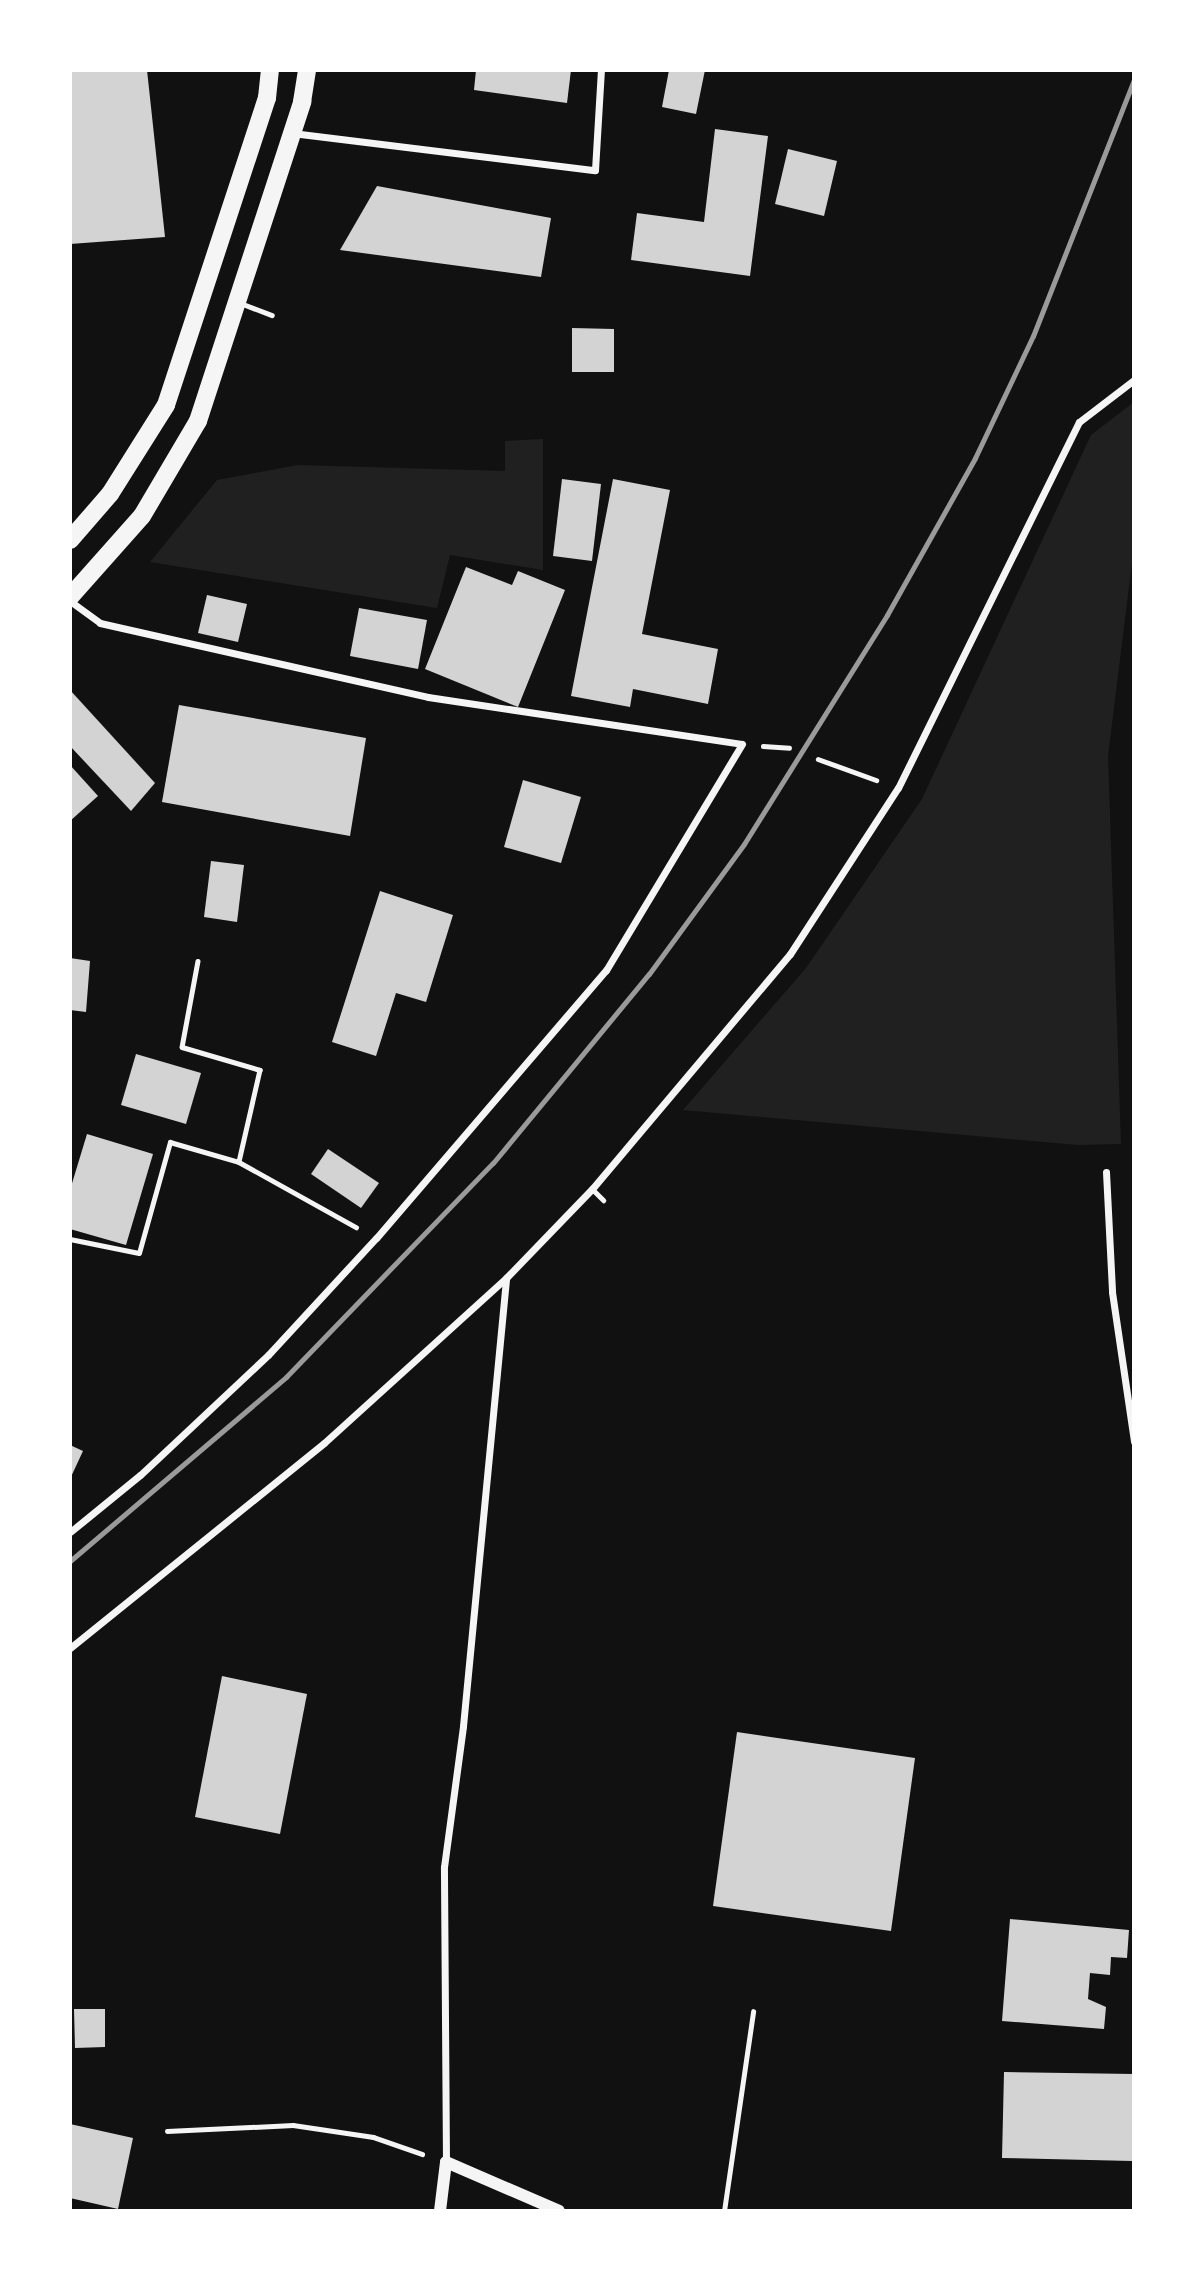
<!DOCTYPE html>
<html>
<head>
<meta charset="utf-8">
<style>
	body { margin:0 }
	#map { position:relative; width:1204px; height:2281px; overflow:hidden; background:#111; font-family:"Archivo Narrow",sans-serif }
	div>[style] { position:absolute }
	.green>* { inset:0; background:#202020 }
	.building>* { inset:0; background:#d3d3d3 }
	.path>* { height:4.5px; margin:-2.25px; padding:0 2.25px; transform-origin:2.25px; border-radius:2.25px; background:#f5f5f5 }
	.service>* { height:5px; margin:-2.5px; padding:0 2.5px; transform-origin:2.5px; border-radius:2.5px; background:#f5f5f5 }
	.minor>* { height:7px; margin:-3.5px; padding:0 3.5px; transform-origin:3.5px; border-radius:3.5px; background:#f5f5f5 }
	.tertiary>* { height:12px; margin:-6px; padding:0 6px; transform-origin:6px; border-radius:6px; background:#f5f5f5 }
	.primary>* { height:18px; margin:-9px; padding:0 9px; transform-origin:9px; border-radius:9px; background:#f5f5f5 }
	.rail>* { height:5px; margin:-2.5px; padding:0 2.5px; transform-origin:2.5px; border-radius:2.5px; background:#9a9a9a }
	span { translate:-50% -50%; white-space:nowrap; text-align:center; line-height:1.15; -webkit-text-stroke:7px #fff; paint-order:stroke }
	.frame { position:absolute; inset:0; border:72px solid #fff; pointer-events:none }
</style>
</head>
<body>
<div id="map">
	<div class="green">
		<div style="clip-path:polygon(1134px 402px,1134px 546px,1108px 756px,1121px 1144px,1078px 1145px,683px 1110px,806px 968px,922px 799px,1091px 435px)"></div>
		<div style="clip-path:polygon(543px 439px,543px 570px,450px 555px,437px 608px,150px 562px,217px 480px,298px 465px,505px 471px,505px 441px)"></div>
	</div>
	<div class="building">
		<div style="clip-path:polygon(70px 70px,147px 70px,165px 237px,70px 244px)"></div>
		<div style="clip-path:polygon(476px 70px,571px 70px,567px 103px,474px 90px)"></div>
		<div style="clip-path:polygon(669px 70px,705px 70px,696px 114px,662px 107px)"></div>
		<div style="clip-path:polygon(715px 129px,768px 136px,750px 276px,631px 260px,637px 213px,704px 222px)"></div>
		<div style="clip-path:polygon(788px 149px,837px 161px,824px 216px,775px 204px)"></div>
		<div style="clip-path:polygon(377px 186px,551px 218px,541px 277px,340px 250px)"></div>
		<div style="clip-path:polygon(572px 328px,614px 329px,614px 372px,572px 372px)"></div>
		<div style="clip-path:polygon(562px 479px,601px 484px,592px 561px,553px 556px)"></div>
		<div style="clip-path:polygon(613px 479px,670px 490px,642px 634px,718px 649px,708px 704px,633px 689px,630px 707px,571px 696px)"></div>
		<div style="clip-path:polygon(466px 567px,512px 585px,518px 571px,565px 590px,518px 707px,425px 669px)"></div>
		<div style="clip-path:polygon(207px 595px,247px 604px,238px 642px,198px 633px)"></div>
		<div style="clip-path:polygon(359px 608px,427px 620px,418px 669px,350px 656px)"></div>
		<div style="clip-path:polygon(70px 690px,155px 783px,131px 811px,70px 746px)"></div>
		<div style="clip-path:polygon(179px 705px,366px 738px,350px 836px,162px 802px)"></div>
		<div style="clip-path:polygon(70px 765px,98px 796px,70px 821px)"></div>
		<div style="clip-path:polygon(523px 780px,581px 797px,561px 863px,504px 847px)"></div>
		<div style="clip-path:polygon(211px 861px,244px 865px,237px 922px,204px 917px)"></div>
		<div style="clip-path:polygon(380px 891px,453px 915px,426px 1002px,396px 993px,376px 1056px,332px 1042px)"></div>
		<div style="clip-path:polygon(70px 958px,90px 961px,86px 1012px,70px 1010px)"></div>
		<div style="clip-path:polygon(136px 1054px,201px 1073px,186px 1124px,121px 1105px)"></div>
		<div style="clip-path:polygon(87px 1134px,153px 1154px,126px 1245px,70px 1229px,70px 1190px)"></div>
		<div style="clip-path:polygon(328px 1149px,379px 1183px,361px 1208px,311px 1174px)"></div>
		<div style="clip-path:polygon(70px 1445px,83px 1451px,70px 1479px)"></div>
		<div style="clip-path:polygon(222px 1676px,307px 1694px,280px 1834px,195px 1817px)"></div>
		<div style="clip-path:polygon(737px 1732px,915px 1758px,891px 1931px,713px 1906px)"></div>
		<div style="clip-path:polygon(1010px 1919px,1129px 1930px,1127px 1958px,1111px 1957px,1110px 1975px,1090px 1973px,1088px 1999px,1106px 2007px,1104px 2029px,1002px 2021px)"></div>
		<div style="clip-path:polygon(74px 2009px,105px 2009px,105px 2047px,75px 2048px)"></div>
		<div style="clip-path:polygon(1004px 2072px,1134px 2074px,1132px 2161px,1002px 2158px)"></div>
		<div style="clip-path:polygon(70px 2124px,133px 2138px,118px 2209px,70px 2198px)"></div>
	</div>
	<div class="path">
		<div style="left:763px;top:746px;width:26px;rotate:4deg"></div>
		<div style="left:818px;top:759px;width:62px;rotate:19.9deg"></div>
		<div style="left:198px;top:961px;width:87px;rotate:100.5deg"></div>
		<div style="left:182px;top:1047px;width:81px;rotate:16.4deg"></div>
		<div style="left:260px;top:1070px;width:94px;rotate:102.9deg"></div>
		<div style="left:70px;top:1239px;width:70px;rotate:11.5deg"></div>
		<div style="left:139px;top:1253px;width:115px;rotate:-74.4deg"></div>
		<div style="left:170px;top:1142px;width:72px;rotate:16.2deg"></div>
		<div style="left:239px;top:1162px;width:134px;rotate:29.1deg"></div>
		<div style="left:167px;top:2131px;width:126px;rotate:-2.7deg"></div>
		<div style="left:293px;top:2125px;width:81px;rotate:8.5deg"></div>
		<div style="left:373px;top:2137px;width:52px;rotate:19.1deg"></div>
	</div>
	<div class="service">
		<div style="left:240px;top:303px;width:34px;rotate:21deg"></div>
		<div style="left:592px;top:1189px;width:16px;rotate:45deg"></div>
		<div style="left:724px;top:2211px;width:202px;rotate:-81.7deg"></div>
	</div>
	<div class="minor">
		<div style="left:292px;top:133px;width:305px;rotate:7deg"></div>
		<div style="left:595px;top:170px;width:100px;rotate:-86.6deg"></div>
		<div style="left:70px;top:601px;width:37px;rotate:36deg"></div>
		<div style="left:100px;top:623px;width:336px;rotate:12.7deg"></div>
		<div style="left:428px;top:697px;width:317px;rotate:8.5deg"></div>
		<div style="left:742px;top:744px;width:264px;rotate:121deg"></div>
		<div style="left:606px;top:970px;width:353px;rotate:130.6deg"></div>
		<div style="left:376px;top:1238px;width:159px;rotate:132.7deg"></div>
		<div style="left:268px;top:1355px;width:175px;rotate:136.8deg"></div>
		<div style="left:140px;top:1475px;width:90px;rotate:140.8deg"></div>
		<div style="left:1106px;top:1172px;width:120px;rotate:87.1deg"></div>
		<div style="left:1112px;top:1292px;width:151px;rotate:81.6deg"></div>
		<div style="left:70px;top:1648px;width:326px;rotate:-38.9deg"></div>
		<div style="left:324px;top:1443px;width:246px;rotate:-42.2deg"></div>
		<div style="left:506px;top:1278px;width:124px;rotate:-46deg"></div>
		<div style="left:592px;top:1189px;width:307px;rotate:-49.9deg"></div>
		<div style="left:790px;top:954px;width:198px;rotate:-57deg"></div>
		<div style="left:898px;top:788px;width:408px;rotate:-63.7deg"></div>
		<div style="left:1079px;top:422px;width:69px;rotate:-37.4deg"></div>
		<div style="left:446px;top:2162px;width:295px;rotate:-90.4deg"></div>
		<div style="left:444px;top:1867px;width:142px;rotate:-82.3deg"></div>
		<div style="left:463px;top:1726px;width:449px;rotate:-84.5deg"></div>
	</div>
	<div class="tertiary">
		<div style="left:440px;top:2211px;width:49px;rotate:-83deg"></div>
		<div style="left:446px;top:2162px;width:123px;rotate:23.4deg"></div>
	</div>
	<div class="primary">
		<div style="left:70px;top:540px;width:61px;rotate:-49deg"></div>
		<div style="left:110px;top:494px;width:105px;rotate:-57.8deg"></div>
		<div style="left:166px;top:405px;width:323px;rotate:-71.8deg"></div>
		<div style="left:267px;top:98px;width:28px;rotate:-84deg"></div>
		<div style="left:70px;top:597px;width:108px;rotate:-48.4deg"></div>
		<div style="left:142px;top:516px;width:110px;rotate:-59.5deg"></div>
		<div style="left:198px;top:421px;width:336px;rotate:-71.9deg"></div>
		<div style="left:302px;top:102px;width:32px;rotate:-81deg"></div>
	</div>
	<div class="rail">
		<div style="left:70px;top:1561px;width:284px;rotate:-40.4deg"></div>
		<div style="left:286px;top:1377px;width:298px;rotate:-46deg"></div>
		<div style="left:493px;top:1163px;width:245px;rotate:-50.5deg"></div>
		<div style="left:649px;top:974px;width:161px;rotate:-53.8deg"></div>
		<div style="left:744px;top:844px;width:270px;rotate:-58deg"></div>
		<div style="left:887px;top:615px;width:180px;rotate:-60.7deg"></div>
		<div style="left:975px;top:458px;width:135px;rotate:-64.6deg"></div>
		<div style="left:1033px;top:336px;width:275px;rotate:-68.5deg"></div>
	</div>
	<div class="frame"></div>
</div>
</body>
</html>
